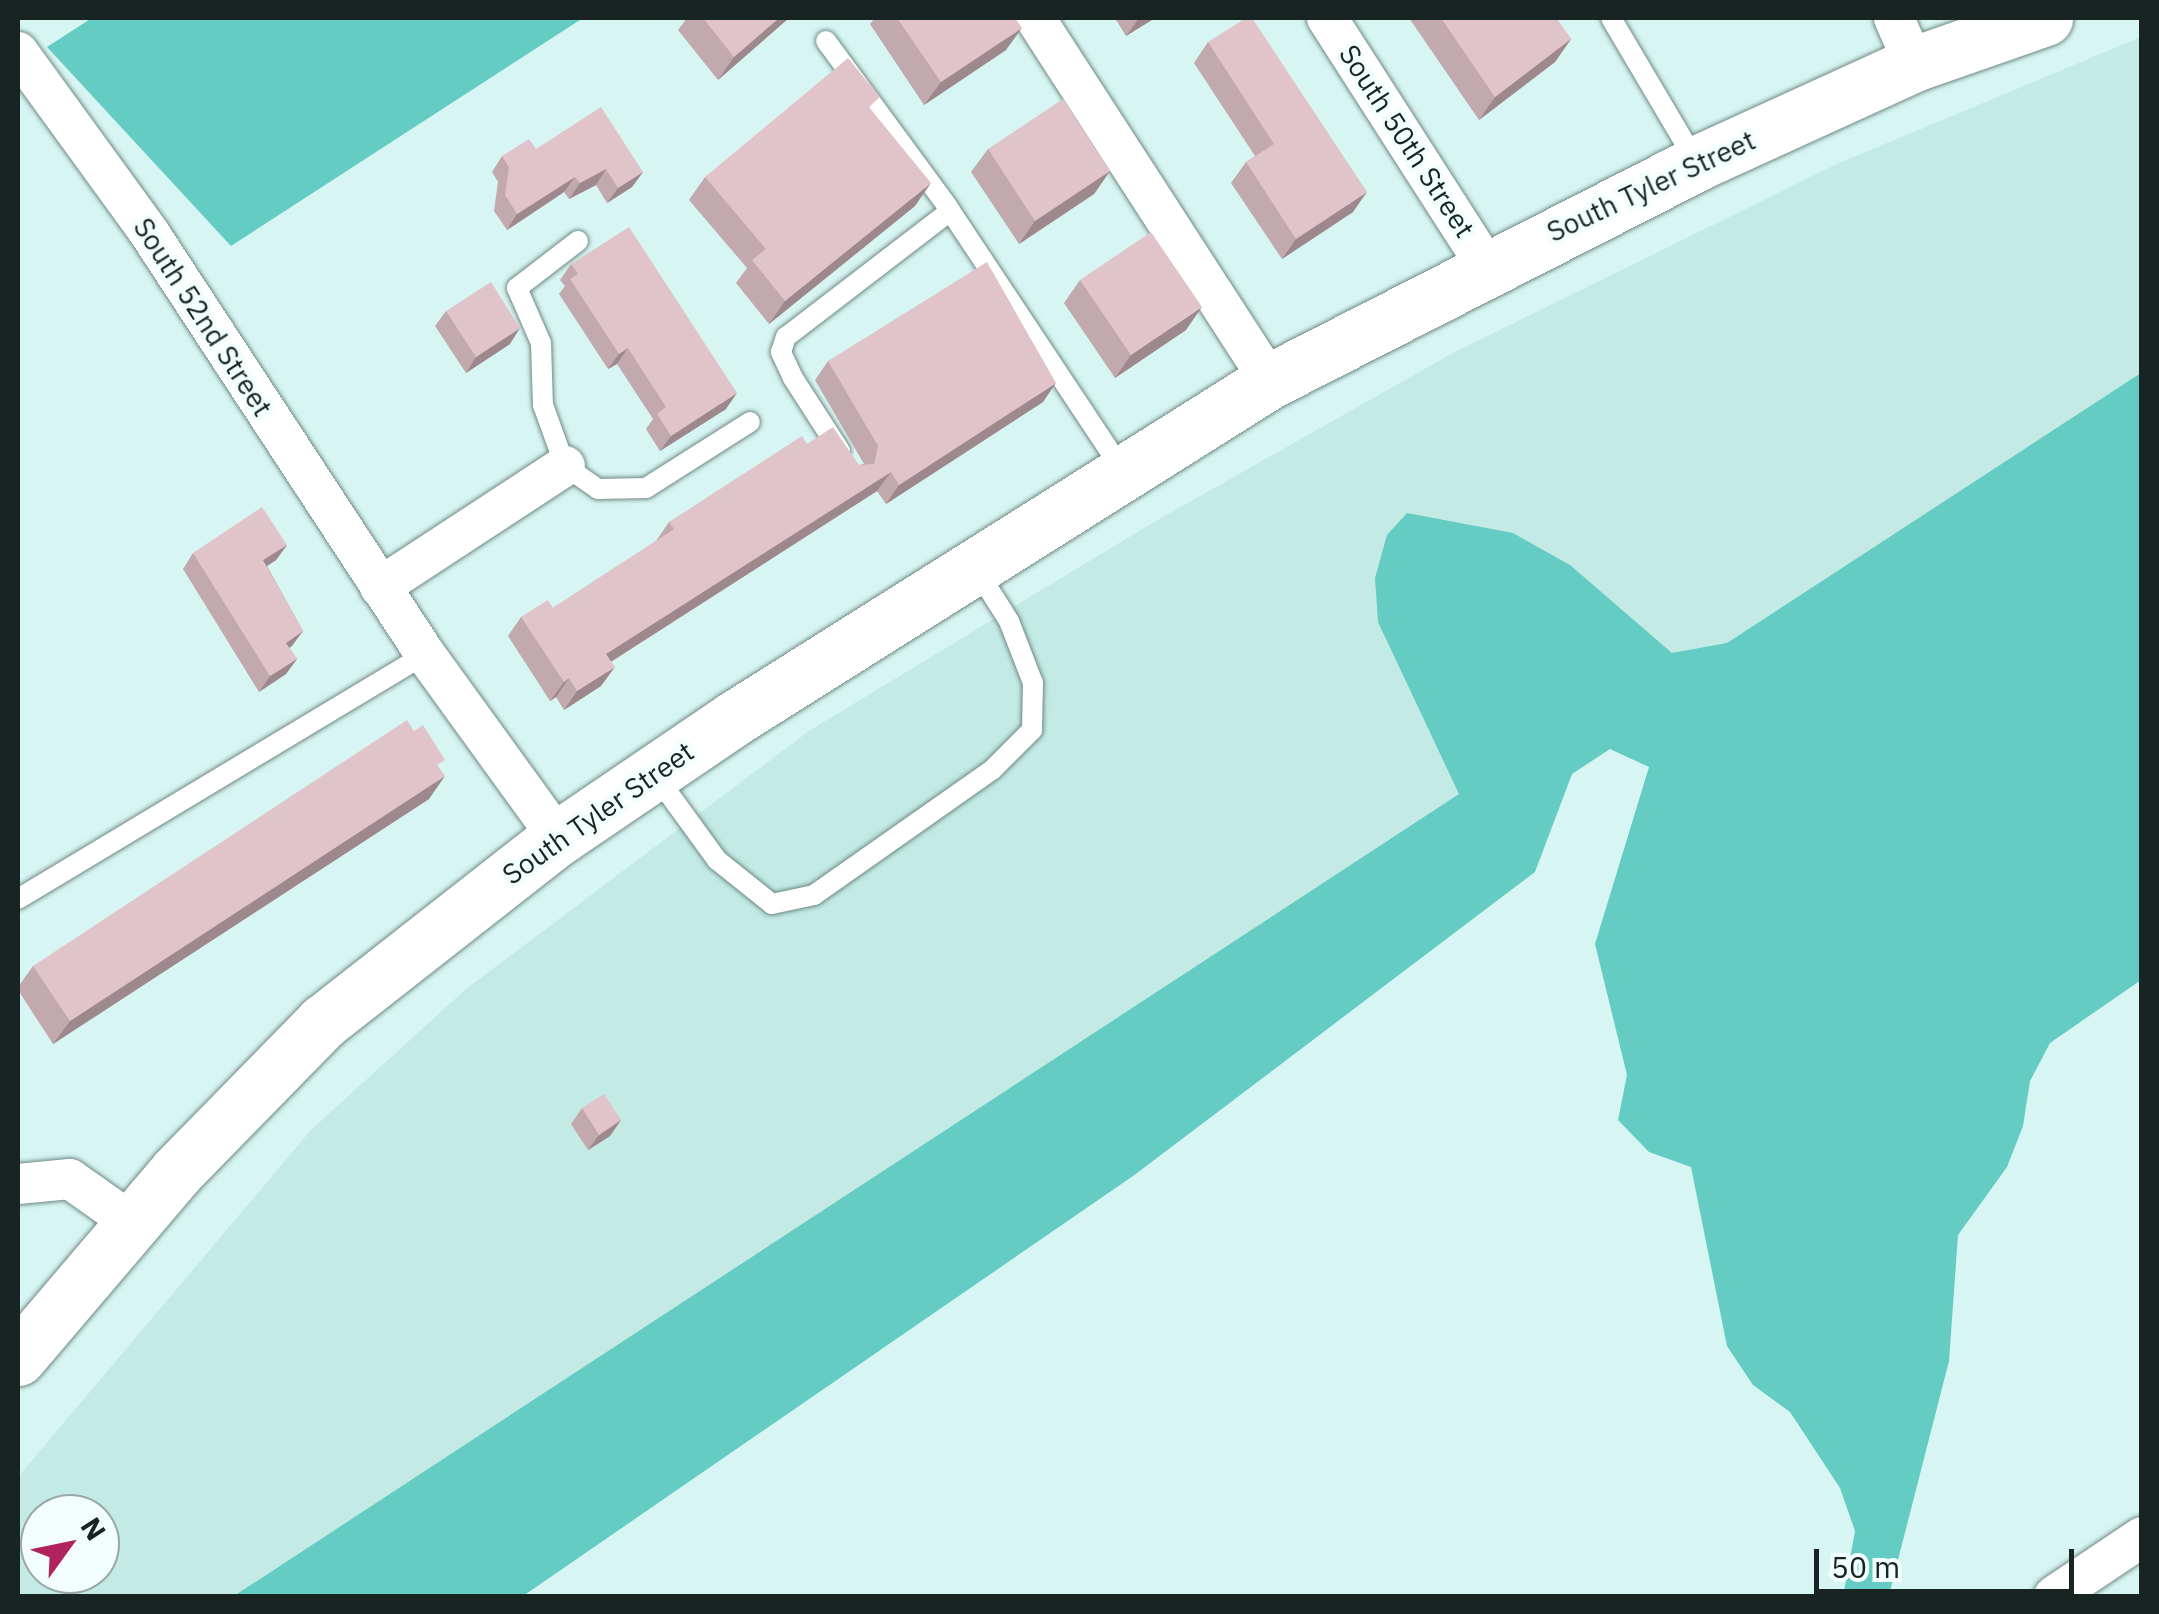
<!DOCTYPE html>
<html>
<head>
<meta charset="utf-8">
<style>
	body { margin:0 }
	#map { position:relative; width:2159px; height:1614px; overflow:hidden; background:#d7f5f2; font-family:"IBM Plex Sans",sans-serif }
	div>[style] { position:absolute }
	.built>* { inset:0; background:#c3eae5 }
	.forest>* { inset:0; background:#64ccc2 }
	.roads { filter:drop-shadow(0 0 2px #6e8986) drop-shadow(0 0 2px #6e8986) }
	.service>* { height:20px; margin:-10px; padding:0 10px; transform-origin:10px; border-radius:10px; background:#fff }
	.minor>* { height:40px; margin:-20px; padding:0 20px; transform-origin:20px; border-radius:20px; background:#fff }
	.secondary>* { height:55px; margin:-27.5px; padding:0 27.5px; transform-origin:27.5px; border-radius:27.5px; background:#fff }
	.wall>* { inset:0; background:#c1a9ae }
	.shaded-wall>* { inset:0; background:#9d898d }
	.building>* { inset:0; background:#e0c4ca }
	span { translate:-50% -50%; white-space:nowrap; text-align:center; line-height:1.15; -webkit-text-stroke:8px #f2fefd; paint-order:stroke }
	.street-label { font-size:28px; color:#182422 }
	.frame { position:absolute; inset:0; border:20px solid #182422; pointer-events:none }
	.north { position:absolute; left:20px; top:1494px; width:100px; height:100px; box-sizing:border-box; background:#f2fefd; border:2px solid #9ba7a5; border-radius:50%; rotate:57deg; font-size:28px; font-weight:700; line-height:40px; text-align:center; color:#182422 }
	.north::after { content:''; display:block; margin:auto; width:35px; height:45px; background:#b1235c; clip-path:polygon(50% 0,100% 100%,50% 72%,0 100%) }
	.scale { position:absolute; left:1814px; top:1549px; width:260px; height:45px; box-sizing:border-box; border:5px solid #182422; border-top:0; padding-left:12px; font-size:30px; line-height:35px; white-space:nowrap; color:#182422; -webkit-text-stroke:8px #f2fefd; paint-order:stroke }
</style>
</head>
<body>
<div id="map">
	<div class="built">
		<div style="clip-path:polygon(evenodd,2141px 37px,2141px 375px,291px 1596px,18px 1596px,18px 1477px,311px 1130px,466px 989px,809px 731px,1149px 525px,1451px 354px,1837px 164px,2141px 37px,40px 1514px,100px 1514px,100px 1574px,40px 1574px,40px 1514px)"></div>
	</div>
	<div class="forest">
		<div style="clip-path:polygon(92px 18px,583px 18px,231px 246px,47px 47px)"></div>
		<div style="clip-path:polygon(2141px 373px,2141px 980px,2050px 1043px,2030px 1081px,2023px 1126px,2007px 1167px,1958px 1235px,1949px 1361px,1889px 1595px,1844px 1591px,1855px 1531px,1840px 1488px,1790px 1412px,1753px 1385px,1727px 1346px,1691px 1167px,1649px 1152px,1618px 1120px,1627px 1075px,1595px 944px,1649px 767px,1610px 749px,1572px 774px,1535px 872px,1133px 1176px,523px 1596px,234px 1596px,1459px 794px,1378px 622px,1375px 578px,1387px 535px,1407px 513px,1513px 533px,1570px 565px,1672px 653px,1727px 643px)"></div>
	</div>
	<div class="roads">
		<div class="service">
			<div style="left:1611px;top:18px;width:167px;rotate:59.4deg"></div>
			<div style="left:826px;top:41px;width:205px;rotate:53.7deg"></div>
			<div style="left:947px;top:206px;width:316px;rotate:56.4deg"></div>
			<div style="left:578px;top:241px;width:77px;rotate:142.4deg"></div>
			<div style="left:517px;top:288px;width:60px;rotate:66.4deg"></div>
			<div style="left:541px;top:343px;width:62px;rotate:88.2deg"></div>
			<div style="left:543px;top:405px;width:65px;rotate:70.2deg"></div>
			<div style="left:565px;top:466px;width:40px;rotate:34.9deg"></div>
			<div style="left:598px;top:489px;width:48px;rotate:-1.2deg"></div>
			<div style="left:646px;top:488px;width:123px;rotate:-32.4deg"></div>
			<div style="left:840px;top:451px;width:87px;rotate:-122.8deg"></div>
			<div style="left:793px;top:378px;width:29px;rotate:-115deg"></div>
			<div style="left:781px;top:352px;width:16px;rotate:-72deg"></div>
			<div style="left:786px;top:337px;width:207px;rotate:-37.5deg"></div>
			<div style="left:656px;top:776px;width:104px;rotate:54deg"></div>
			<div style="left:717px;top:860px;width:70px;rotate:38.7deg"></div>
			<div style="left:772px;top:904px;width:43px;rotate:-12.1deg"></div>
			<div style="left:814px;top:895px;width:218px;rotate:-35.1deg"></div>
			<div style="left:992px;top:770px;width:57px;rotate:-45deg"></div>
			<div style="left:1032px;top:730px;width:47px;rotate:-88.8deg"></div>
			<div style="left:1033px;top:683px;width:66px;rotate:-111.2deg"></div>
			<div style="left:1009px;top:621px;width:62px;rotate:-122.4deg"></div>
			<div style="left:18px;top:899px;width:475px;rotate:-31deg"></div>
		</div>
		<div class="minor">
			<div style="left:1035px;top:18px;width:432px;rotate:57.1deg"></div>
			<div style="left:1327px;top:18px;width:295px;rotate:57.3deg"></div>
			<div style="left:1894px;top:18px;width:50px;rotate:66.5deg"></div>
			<div style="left:18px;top:52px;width:225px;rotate:54deg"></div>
			<div style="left:150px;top:234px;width:502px;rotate:56.78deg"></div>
			<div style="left:425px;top:654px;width:227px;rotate:54.1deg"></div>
			<div style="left:380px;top:587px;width:221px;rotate:-33.2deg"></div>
			<div style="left:18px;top:1184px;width:52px;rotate:-5.5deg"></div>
			<div style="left:70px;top:1179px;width:75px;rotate:35.2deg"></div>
			<div style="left:2054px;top:1596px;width:106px;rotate:-33.8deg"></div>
		</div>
		<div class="secondary">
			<div style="left:18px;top:1358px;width:245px;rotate:-49.6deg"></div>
			<div style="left:177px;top:1171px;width:209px;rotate:-45.6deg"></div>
			<div style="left:323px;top:1022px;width:298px;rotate:-38.1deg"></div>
			<div style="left:558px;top:838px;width:212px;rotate:-34.2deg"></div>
			<div style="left:733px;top:719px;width:635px;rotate:-32.19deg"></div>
			<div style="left:1270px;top:381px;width:479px;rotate:-27deg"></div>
			<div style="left:1697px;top:163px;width:239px;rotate:-24.5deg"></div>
			<div style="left:1914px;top:64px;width:139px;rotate:-19.3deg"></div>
		</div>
	</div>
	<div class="wall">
		<div style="clip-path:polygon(687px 18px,789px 18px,718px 80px,678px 30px)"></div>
		<div style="clip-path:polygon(875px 18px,1015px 18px,1006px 50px,924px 105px,870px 24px)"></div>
		<div style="clip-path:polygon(1115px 18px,1155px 18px,1126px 36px)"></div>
		<div style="clip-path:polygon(1409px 18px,1556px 18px,1571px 39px,1555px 62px,1479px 120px)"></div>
		<div style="clip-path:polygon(1208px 42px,1353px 212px,1282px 259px,1231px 183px,1246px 162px,1255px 156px,1194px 63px)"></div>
		<div style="clip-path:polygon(871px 110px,915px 206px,769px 324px,736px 283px,747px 268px,689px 200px,705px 177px)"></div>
		<div style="clip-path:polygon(536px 149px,643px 172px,632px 187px,607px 203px,596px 185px,569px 199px,564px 192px,507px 230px,494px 211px,498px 182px,492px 172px,502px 156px)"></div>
		<div style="clip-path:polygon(988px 149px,1110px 171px,1094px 194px,1019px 244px,971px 172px)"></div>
		<div style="clip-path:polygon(571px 264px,726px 409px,660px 451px,646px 429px,653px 419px,617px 364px,608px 369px,559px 294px,565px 286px,560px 280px)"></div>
		<div style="clip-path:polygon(1080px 280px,1186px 330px,1115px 378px,1064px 303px)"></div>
		<div style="clip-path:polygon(446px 311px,510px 344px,466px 373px,435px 326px)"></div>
		<div style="clip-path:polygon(828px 361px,1043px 402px,886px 504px,877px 491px,611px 662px,601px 686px,564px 710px,556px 697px,550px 701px,508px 636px,521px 617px,553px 608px,656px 541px,669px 522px,807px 444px,859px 465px,864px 464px,815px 380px)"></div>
		<div style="clip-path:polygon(287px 545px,276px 560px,267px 566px,303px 631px,289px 648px,297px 659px,286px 674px,259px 692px,183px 569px,193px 553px)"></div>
		<div style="clip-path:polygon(440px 768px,429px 799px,53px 1044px,18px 990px,18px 987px,33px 966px)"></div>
		<div style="clip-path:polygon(582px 1108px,621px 1120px,610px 1136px,588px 1150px,571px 1124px)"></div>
	</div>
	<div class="shaded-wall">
		<div style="clip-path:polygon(779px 18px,789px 18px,718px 80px,734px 57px)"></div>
		<div style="clip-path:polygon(1139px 18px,1155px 18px,1126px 36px)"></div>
		<div style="clip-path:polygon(1022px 28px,1006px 50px,924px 105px,941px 82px)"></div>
		<div style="clip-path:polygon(1571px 39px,1555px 62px,1479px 120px,1495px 97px)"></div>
		<div style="clip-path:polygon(606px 169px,596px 185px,569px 199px,580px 183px)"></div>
		<div style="clip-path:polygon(1110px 171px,1094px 194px,1019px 244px,1035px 221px)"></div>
		<div style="clip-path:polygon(643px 172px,632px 187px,607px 203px,618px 188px)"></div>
		<div style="clip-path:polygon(575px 177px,564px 192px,507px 230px,517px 214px)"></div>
		<div style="clip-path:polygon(931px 183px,915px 206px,769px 324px,785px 301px)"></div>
		<div style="clip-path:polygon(1367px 192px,1353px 212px,1282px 259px,1296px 239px)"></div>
		<div style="clip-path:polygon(1202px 307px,1186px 330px,1115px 378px,1131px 355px)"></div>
		<div style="clip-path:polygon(520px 328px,510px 344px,466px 373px,476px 357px)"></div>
		<div style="clip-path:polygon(628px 348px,617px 364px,608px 369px,619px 354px)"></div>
		<div style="clip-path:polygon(1056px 383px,1043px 402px,886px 504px,899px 485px)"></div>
		<div style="clip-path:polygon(737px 393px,726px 409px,660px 451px,671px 436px)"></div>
		<div style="clip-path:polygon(891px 472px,877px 491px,593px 673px,606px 654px)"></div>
		<div style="clip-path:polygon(287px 545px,276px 560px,252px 576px,263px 560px)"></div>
		<div style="clip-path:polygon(303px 631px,292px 646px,275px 658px,286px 643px)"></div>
		<div style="clip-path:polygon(297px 659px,286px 674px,259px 692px,270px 676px)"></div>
		<div style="clip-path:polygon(615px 667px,601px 686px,564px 710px,577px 691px)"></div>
		<div style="clip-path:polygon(569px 678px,556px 697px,550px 701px,564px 682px)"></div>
		<div style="clip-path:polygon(445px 776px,429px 799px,53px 1044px,70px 1021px)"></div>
		<div style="clip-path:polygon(621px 1120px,610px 1136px,588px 1150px,599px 1135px)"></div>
	</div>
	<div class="building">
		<div style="clip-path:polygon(703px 18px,779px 18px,734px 57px)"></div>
		<div style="clip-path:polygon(897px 18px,1015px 18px,1022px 28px,941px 82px)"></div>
		<div style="clip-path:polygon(1246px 18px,1252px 18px,1367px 192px,1296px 239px,1246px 162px,1274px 144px,1208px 42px)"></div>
		<div style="clip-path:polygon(1441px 18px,1556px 18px,1571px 39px,1495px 97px)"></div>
		<div style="clip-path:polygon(848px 58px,880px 97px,869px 107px,931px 183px,785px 301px,752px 260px,766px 249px,705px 177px)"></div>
		<div style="clip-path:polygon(1063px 99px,1110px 171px,1035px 221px,988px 149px)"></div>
		<div style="clip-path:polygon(601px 107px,643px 172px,618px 188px,606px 169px,580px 183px,575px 177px,517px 214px,505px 195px,509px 167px,502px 156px,529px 139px,536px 149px)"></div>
		<div style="clip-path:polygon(629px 227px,737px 393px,671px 436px,657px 414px,666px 407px,628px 348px,619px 354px,570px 279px,578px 274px,571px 264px)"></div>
		<div style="clip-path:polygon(1151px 232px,1202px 307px,1131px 355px,1080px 280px)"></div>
		<div style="clip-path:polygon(987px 262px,1056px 383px,899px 485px,891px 472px,606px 654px,615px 667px,577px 691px,569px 678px,564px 682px,521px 617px,548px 600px,553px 608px,627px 560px,674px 529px,669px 522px,802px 436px,807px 444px,833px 427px,859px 465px,874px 464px,878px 446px,828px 361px)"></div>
		<div style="clip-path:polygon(491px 282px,520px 328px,476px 357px,446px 311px)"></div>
		<div style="clip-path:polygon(262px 507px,287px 545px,263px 560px,303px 631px,286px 643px,297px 659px,270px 676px,193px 553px)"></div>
		<div style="clip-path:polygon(407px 720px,414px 731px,423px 725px,445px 760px,437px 765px,445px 776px,70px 1021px,33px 966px)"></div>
		<div style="clip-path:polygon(604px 1094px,621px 1120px,599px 1135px,582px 1108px)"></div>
	</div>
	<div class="street-label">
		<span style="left:1407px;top:141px;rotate:57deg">South 50th Street</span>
		<span style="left:1651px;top:186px;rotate:-25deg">South Tyler Street</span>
		<span style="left:203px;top:317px;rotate:57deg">South 52nd Street</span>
		<span style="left:598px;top:813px;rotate:-35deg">South Tyler Street</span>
	</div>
	<div class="frame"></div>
	<div class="north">N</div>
	<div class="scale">50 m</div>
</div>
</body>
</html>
